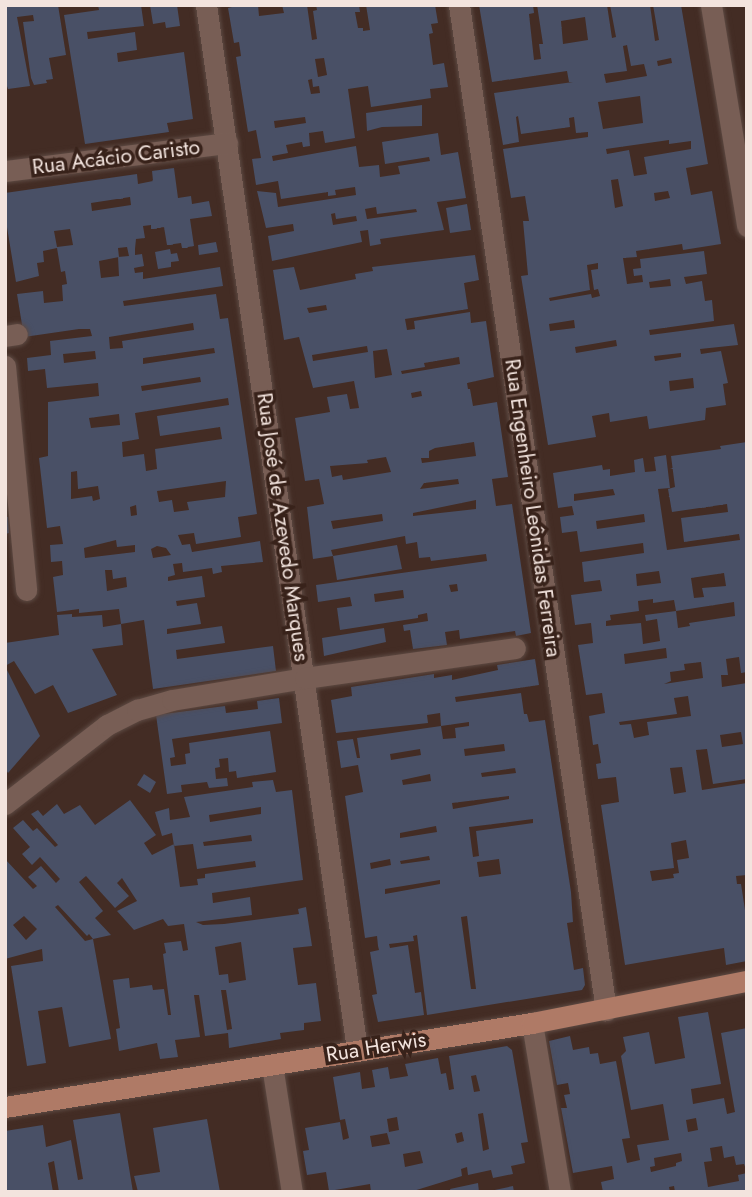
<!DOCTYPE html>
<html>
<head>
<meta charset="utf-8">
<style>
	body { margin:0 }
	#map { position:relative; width:752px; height:1197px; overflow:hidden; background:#432c24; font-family:Jost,sans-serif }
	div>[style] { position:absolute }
	.building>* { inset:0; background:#495066 }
	.roads { filter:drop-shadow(0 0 2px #5d4a43) drop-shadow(0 0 2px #5d4a43) }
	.minor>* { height:21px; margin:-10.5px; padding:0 10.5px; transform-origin:10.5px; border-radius:10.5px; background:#785e55 }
	.major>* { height:21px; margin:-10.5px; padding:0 10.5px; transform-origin:10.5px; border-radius:10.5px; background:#af7a66 }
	span { translate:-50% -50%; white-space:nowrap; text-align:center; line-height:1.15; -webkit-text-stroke:7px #38221a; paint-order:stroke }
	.street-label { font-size:21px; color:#f3e4de }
	.frame { position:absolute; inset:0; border:7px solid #f3e4de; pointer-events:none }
</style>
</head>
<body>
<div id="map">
	<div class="building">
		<div style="clip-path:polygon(5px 5px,58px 5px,66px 55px,49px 58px,53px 79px,46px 80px,47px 83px,34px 85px,31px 78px,23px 22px,34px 21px,33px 15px,17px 17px,30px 86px,8px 89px,5px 80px)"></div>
		<div style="clip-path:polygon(98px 5px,141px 5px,144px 26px,87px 32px,88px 39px,135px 32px,137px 50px,117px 53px,118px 62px,184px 52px,193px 119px,167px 123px,169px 132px,85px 144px,64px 15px,99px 10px)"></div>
		<div style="clip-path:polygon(150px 5px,177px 5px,180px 26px,166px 28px,165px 22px,153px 24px)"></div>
		<div style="clip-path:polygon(evenodd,240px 5px,258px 5px,259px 16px,284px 13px,282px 5px,307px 5px,312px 40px,317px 39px,313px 11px,317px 10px,316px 5px,359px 5px,360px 12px,355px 12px,358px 28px,363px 28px,363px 31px,370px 30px,366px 5px,435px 5px,438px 23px,431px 24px,433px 33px,429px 34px,433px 65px,444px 63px,448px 87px,430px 89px,431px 98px,371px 107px,368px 86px,348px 89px,355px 138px,325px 143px,323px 131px,309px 133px,310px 146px,303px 147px,302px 142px,286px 145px,288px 153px,272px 156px,273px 161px,356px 146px,359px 167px,379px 165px,380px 177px,400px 174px,398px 166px,430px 161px,429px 157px,385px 164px,382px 142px,438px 133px,441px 155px,458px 152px,466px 198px,437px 202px,444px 230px,380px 239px,381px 244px,370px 246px,368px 230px,360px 231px,362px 242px,272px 261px,268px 236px,294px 231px,293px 224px,266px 228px,257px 191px,276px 193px,278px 207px,356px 195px,355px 187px,335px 190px,336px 195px,328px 196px,328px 192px,281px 199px,278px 181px,256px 185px,252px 159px,261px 158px,256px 130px,248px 132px,236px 57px,241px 56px,239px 42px,234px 43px,228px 8px,240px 5px,324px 58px,327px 75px,318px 77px,315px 59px,324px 58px,240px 5px,312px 79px,313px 87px,319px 86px,320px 93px,311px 94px,308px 80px,312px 79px,240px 5px,305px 117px,306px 123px,275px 128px,274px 121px,305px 117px,240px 5px,376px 207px,377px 214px,416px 209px,417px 212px,367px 219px,365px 209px,376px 207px,240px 5px,335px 213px,336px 219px,356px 216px,357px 221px,333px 225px,331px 214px,335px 213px)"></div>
		<div style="clip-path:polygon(evenodd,479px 5px,533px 5px,534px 13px,529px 14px,534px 60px,541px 59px,539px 44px,543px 44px,537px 5px,607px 5px,612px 38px,616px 37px,610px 5px,650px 5px,655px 41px,659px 40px,653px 5px,681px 5px,708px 164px,686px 168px,691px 195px,712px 191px,721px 244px,683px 250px,682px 244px,636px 251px,637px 257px,623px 258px,627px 284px,643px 282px,642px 275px,634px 276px,633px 269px,641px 268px,640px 259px,704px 251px,707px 274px,684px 277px,686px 284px,702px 281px,705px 301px,712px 300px,714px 321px,649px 330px,650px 335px,734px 324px,738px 345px,700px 349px,701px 354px,721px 351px,728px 383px,723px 384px,726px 405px,706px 408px,705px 420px,649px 429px,647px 416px,610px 422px,609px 413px,592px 416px,596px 437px,548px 445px,521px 276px,528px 275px,523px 221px,529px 221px,525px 196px,511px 198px,503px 149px,588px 137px,588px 132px,576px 133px,574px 117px,569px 118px,570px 127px,521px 134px,518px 116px,516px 117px,519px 142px,503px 145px,494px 93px,573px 82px,569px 82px,567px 71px,492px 82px,479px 5px,585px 17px,588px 40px,563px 44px,561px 21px,585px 17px,479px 5px,627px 45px,631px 66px,644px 64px,647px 76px,606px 83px,604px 74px,627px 71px,623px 46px,627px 45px,479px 5px,671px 58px,672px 63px,658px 66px,657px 61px,671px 58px,479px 5px,640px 96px,643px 123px,603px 129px,598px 102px,640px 96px,479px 5px,669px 140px,669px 144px,691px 141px,691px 149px,644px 157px,647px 174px,634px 176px,629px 150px,607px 154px,606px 149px,669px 140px,479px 5px,618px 179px,623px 206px,615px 208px,611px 180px,618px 179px,479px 5px,668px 191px,670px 198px,655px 201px,654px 193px,668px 191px,479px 5px,598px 263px,598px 269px,591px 270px,594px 290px,598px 289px,600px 296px,592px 298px,591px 294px,550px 301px,549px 298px,590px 290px,587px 265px,598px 263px,479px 5px,670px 279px,671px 286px,650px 288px,649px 282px,670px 279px,479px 5px,574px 320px,575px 328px,550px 331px,549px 324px,574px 320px,479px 5px,616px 340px,617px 346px,576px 353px,575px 347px,616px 340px,479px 5px,681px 353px,681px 357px,655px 361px,654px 356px,681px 353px,479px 5px,693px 378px,694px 388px,670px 391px,669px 381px,693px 378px)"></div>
		<div style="clip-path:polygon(422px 105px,422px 126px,382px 127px,367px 131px,366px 113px)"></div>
		<div style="clip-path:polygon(evenodd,174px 168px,178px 198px,191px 196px,192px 204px,209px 201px,212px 216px,190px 219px,194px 246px,182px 248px,181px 243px,167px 245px,164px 227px,151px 229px,151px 225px,143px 226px,145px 238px,136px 239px,135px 249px,135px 255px,142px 254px,144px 266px,134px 268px,135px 273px,143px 272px,143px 279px,220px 267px,223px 286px,123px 301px,124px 306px,216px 294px,220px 319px,228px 318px,257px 514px,238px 517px,241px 537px,196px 544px,194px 533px,178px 535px,182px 545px,190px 544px,192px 552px,260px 541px,263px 562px,221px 566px,222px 572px,213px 574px,212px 568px,183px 572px,182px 563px,173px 564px,175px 575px,168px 577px,168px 581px,202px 576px,205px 597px,176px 601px,177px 606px,197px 603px,201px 624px,167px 629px,167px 634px,222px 626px,225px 643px,176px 650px,177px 659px,273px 646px,276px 671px,153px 689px,144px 620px,121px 624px,119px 609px,79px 613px,79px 609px,57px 612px,53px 577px,63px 575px,62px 561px,51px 562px,50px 545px,63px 544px,60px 526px,47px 528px,39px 458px,48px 456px,48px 402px,99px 396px,98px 383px,47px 388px,45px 369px,28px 371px,27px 358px,51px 355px,50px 341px,92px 336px,90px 329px,79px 329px,24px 337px,17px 294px,43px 291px,44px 303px,63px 301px,62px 285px,67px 284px,65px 271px,61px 272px,57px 248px,43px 251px,44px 262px,37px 263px,39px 276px,16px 282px,5px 215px,5px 193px,137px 174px,138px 184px,153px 181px,152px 171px,174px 168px,130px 197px,131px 205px,92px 211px,91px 203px,130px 197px,174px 168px,70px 229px,73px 245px,57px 247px,54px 231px,70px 229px,174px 168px,127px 247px,129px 256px,118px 257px,119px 276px,101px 278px,99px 261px,119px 257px,118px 248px,127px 247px,174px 168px,193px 323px,194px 330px,122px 341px,123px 348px,110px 349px,109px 337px,193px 323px,174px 168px,214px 348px,215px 353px,143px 364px,143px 358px,214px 348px,174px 168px,95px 351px,96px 359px,64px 363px,63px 354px,95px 351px,174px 168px,200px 377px,201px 382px,142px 391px,141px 386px,200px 377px,174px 168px,228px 398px,229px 405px,157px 416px,160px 436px,220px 427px,222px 439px,155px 449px,157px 469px,146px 471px,144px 454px,123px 457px,122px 442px,139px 439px,135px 413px,228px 398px,174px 168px,119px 414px,120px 425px,91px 428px,89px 418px,119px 414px,174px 168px,77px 471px,78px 489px,98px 486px,100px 499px,93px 501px,92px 496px,71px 499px,71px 472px,77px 471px,174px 168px,226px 481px,225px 497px,187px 502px,189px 510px,174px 512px,172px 500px,159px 502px,157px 491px,226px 481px,174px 168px,136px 505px,137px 515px,131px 516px,130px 507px,136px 505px,174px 168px,116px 540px,117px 547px,135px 545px,135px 552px,85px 558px,84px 548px,116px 540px,174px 168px,157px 546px,166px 548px,171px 555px,153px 558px,151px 549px,157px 546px,174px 168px,105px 570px,112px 570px,113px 579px,126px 577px,127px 587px,107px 591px,105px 570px)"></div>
		<div style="clip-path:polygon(467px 204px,471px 230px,450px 233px,446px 208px)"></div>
		<div style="clip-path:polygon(216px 242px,218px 252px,199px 255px,198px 245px)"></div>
		<div style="clip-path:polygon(170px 249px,171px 254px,177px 253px,179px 261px,171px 262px,171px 267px,158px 269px,155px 252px)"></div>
		<div style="clip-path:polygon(evenodd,475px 255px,479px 280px,464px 283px,468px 309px,405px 319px,407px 330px,415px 329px,414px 321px,470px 312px,471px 323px,486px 321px,494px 377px,467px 383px,468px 389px,470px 389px,473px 406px,497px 402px,508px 477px,492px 479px,496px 506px,512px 504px,531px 633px,516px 636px,515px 631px,460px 639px,459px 630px,445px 632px,447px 645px,413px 649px,410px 630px,404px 631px,403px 625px,428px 621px,427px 613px,418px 615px,418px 618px,340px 630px,337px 608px,352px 606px,350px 597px,318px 602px,316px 585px,487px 561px,486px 554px,431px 561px,430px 557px,419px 558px,417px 542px,406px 544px,405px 536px,331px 550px,333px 556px,313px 559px,307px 507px,324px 504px,319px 479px,305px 481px,295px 418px,330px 412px,327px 397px,347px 394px,350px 409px,359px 408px,354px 381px,313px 388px,299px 337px,284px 340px,273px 270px,294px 267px,300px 290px,356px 279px,355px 274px,373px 271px,372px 267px,475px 255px,326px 305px,327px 310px,309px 313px,307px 308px,326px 305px,475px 255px,367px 346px,368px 352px,313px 361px,312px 355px,367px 346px,475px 255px,387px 349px,392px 375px,375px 378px,373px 351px,387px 349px,475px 255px,459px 357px,460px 364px,402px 374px,401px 371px,425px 367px,424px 363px,459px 357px,475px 255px,421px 391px,422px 396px,412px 398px,411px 393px,421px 391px,475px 255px,474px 442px,476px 456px,422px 463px,421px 458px,429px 458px,429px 451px,435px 448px,474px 442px,475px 255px,386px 457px,391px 472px,343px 480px,342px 475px,332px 477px,330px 466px,368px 463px,367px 460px,386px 457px,475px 255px,458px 479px,459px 484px,420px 489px,424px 483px,458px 479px,475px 255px,476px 500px,476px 509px,413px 516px,413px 513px,476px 500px,475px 255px,382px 514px,383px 521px,333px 529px,331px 521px,382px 514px,475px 255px,457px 584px,458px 591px,451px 592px,449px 585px,457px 584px,475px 255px,403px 590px,404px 598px,375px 602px,374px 594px,403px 590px)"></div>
		<div style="clip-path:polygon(evenodd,747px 442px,747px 672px,741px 673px,739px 657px,726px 659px,728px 675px,721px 675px,722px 687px,747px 683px,747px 779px,713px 784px,707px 749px,696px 750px,702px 790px,747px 783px,747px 875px,736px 876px,737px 884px,741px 884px,747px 923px,747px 961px,726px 965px,724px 948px,625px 965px,601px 805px,619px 802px,616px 777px,598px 779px,596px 764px,601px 763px,598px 744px,593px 745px,589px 716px,605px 713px,602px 693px,586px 695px,578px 645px,593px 643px,591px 623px,575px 625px,571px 595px,602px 591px,600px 580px,584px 582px,582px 562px,644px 553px,643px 543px,580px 552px,577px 531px,562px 533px,560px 517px,574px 515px,572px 506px,558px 508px,553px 473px,602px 465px,603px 470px,610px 469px,610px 476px,635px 472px,634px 460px,643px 458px,645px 472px,656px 471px,654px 457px,666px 455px,670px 488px,658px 489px,667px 550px,740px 540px,739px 534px,684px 542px,681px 518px,728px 512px,727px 504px,672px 512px,668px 489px,675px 487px,671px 456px,721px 449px,720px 446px,747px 442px,613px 489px,615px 495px,574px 501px,574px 494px,613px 489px,747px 442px,644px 514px,645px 522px,597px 529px,596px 521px,644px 514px,747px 442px,659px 571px,661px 583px,637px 586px,636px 574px,659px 571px,747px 442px,724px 573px,726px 586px,702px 588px,704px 597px,694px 598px,691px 578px,724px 573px,747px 442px,653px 599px,653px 603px,674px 600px,676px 611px,734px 602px,735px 616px,689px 623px,690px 626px,678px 628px,676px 611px,645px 615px,646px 621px,657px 619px,660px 641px,643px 644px,641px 623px,606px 626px,606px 621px,611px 620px,610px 615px,639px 611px,638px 601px,653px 599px,747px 442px,666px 648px,667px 658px,625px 664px,624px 654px,666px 648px,747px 442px,701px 662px,703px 678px,664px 684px,671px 681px,670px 672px,685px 670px,684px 664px,701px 662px,747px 442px,688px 696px,691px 716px,647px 722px,649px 735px,634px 738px,631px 724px,620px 725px,619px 722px,677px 714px,674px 698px,688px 696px,747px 442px,741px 732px,743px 744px,722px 747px,720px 735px,741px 732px,747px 442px,682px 767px,686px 792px,674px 794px,670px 768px,682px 767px,747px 442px,686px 840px,689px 858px,677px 860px,679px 873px,673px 874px,674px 878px,652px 881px,650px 871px,674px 868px,671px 843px,686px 840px)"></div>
		<div style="clip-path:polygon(5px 517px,8px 517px,9px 533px,5px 534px)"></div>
		<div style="clip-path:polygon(397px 545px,402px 569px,337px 580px,333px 556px)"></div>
		<div style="clip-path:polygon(72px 614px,72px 617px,102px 615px,103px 627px,121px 624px,123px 645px,92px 649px,117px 695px,68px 713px,53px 685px,35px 694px,14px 661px,5px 666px,5px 643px,59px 635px,57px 615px)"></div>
		<div style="clip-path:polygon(384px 628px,386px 642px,324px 656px,322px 638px)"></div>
		<div style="clip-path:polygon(evenodd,535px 659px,539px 685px,455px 697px,456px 702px,521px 693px,524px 714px,527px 714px,529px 722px,545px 720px,571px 892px,573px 922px,567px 923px,574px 970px,583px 968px,585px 985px,582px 990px,427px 1015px,417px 935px,413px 936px,414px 941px,389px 944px,390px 948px,408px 945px,415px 993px,421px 992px,424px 1015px,378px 1022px,372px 995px,377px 994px,370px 952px,379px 950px,378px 946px,377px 936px,365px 938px,345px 796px,363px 792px,358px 765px,341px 768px,337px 741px,353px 739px,357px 758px,360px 758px,357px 738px,441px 726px,443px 739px,456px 738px,455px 728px,469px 726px,469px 722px,441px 726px,440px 713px,427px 715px,428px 723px,336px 733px,331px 700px,352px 696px,351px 687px,434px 674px,434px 678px,452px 675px,452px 680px,498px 670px,497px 665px,535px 659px,504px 744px,505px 751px,465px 756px,464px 749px,504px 744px,535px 659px,420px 749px,421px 755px,391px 760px,390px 754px,420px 749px,535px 659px,515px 768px,516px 773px,482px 777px,481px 773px,515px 768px,535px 659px,430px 774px,431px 781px,403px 785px,402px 780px,430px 774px,535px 659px,509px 796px,509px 799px,453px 809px,452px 803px,509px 796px,535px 659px,533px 819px,533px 823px,476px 831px,479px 856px,473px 857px,469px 827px,533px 819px,535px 659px,436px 826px,437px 832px,400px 838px,400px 833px,436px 826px,535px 659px,429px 856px,430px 860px,401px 864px,400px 861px,429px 856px,535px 659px,390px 859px,391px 865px,371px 869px,370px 863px,390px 859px,535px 659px,499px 859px,501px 874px,479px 877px,477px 862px,499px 859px,535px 659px,440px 880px,440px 884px,385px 894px,385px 889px,440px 880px,535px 659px,467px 916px,476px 989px,471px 989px,461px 917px,467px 916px)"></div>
		<div style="clip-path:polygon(5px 666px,40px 736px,8px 773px,5px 768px)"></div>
		<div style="clip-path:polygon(279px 698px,282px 723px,172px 739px,175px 757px,170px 758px,171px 766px,186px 764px,185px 754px,190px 753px,189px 743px,270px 731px,276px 772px,237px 778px,236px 771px,229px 772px,228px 758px,219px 759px,220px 767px,215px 768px,216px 779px,227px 778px,228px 786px,209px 788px,207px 782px,181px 785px,182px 792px,167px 794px,156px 715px,225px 706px,226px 713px,258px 709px,257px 701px)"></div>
		<div style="clip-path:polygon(144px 774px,156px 782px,150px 793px,137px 785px)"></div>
		<div style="clip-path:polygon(evenodd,273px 780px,276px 792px,292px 790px,303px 880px,212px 893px,213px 903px,250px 897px,252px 915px,196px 922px,203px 925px,224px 924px,299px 914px,298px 909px,306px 907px,312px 946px,293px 948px,298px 985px,316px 983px,321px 1021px,304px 1023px,304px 1030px,280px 1033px,281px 1039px,229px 1048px,228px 1033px,205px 1036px,199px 995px,194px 995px,200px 1037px,175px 1040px,178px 1057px,160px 1059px,157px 1043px,119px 1051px,116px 1029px,120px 1028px,113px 980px,129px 978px,130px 988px,152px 985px,153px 990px,164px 989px,168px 1015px,171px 1015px,163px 954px,166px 953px,164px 943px,181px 941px,183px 951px,188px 950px,184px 924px,168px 926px,163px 919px,134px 930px,117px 911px,137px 901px,122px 878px,117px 883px,129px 896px,115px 908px,86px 876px,79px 882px,103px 911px,95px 918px,111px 935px,93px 939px,89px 934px,87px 936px,58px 905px,55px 907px,85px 941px,93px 939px,111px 1039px,69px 1047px,62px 1007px,38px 1011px,46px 1063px,27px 1066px,11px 966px,43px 961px,42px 949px,5px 959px,5px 859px,33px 889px,37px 886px,28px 877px,41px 866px,56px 883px,60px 879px,40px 857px,32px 865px,22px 854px,30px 847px,13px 828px,23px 820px,33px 831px,37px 828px,55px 847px,58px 845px,31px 814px,38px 810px,43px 816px,57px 804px,64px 814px,80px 805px,95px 825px,130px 800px,156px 835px,144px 843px,152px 855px,174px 844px,180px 887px,198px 885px,197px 879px,205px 878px,205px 874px,256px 867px,255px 861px,197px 869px,193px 844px,174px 846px,172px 833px,162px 836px,155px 812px,169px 808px,170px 820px,190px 817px,184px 797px,253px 787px,252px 782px,273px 780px,261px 807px,261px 814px,210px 822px,209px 815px,261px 807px,273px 780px,251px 835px,252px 841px,204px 846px,203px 842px,251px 835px,273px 780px,24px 916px,37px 929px,26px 940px,13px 925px,24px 916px,273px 780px,241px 942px,246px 980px,229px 983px,228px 974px,219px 975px,215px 947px,241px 942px,273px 780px,221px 990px,226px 990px,232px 1029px,227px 1030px,221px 990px)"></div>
		<div style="clip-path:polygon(evenodd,708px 1012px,721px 1084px,691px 1089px,693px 1104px,724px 1098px,727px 1114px,735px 1112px,721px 1033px,747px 1028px,747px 1172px,744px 1164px,736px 1165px,734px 1156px,724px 1158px,722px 1146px,710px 1148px,712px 1161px,704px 1162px,708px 1187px,739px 1181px,738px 1175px,747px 1173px,747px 1192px,675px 1192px,674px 1186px,669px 1187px,670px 1192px,603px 1192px,601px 1182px,614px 1179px,612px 1166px,573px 1173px,561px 1108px,567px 1108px,564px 1095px,570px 1094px,568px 1083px,557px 1085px,549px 1041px,570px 1036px,573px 1050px,589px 1047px,590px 1054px,598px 1053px,600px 1064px,616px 1061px,630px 1138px,622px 1139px,627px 1163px,640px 1160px,637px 1145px,669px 1140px,663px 1104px,631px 1110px,621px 1056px,626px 1051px,623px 1037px,649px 1032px,655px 1064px,685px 1058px,678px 1017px,708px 1012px,696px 1118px,698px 1130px,688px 1132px,686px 1120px,696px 1118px,708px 1012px,681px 1153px,682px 1161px,676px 1163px,676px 1166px,651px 1172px,650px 1167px,655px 1166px,654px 1158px,681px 1153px)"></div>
		<div style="clip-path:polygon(evenodd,507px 1046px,512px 1050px,528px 1142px,521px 1143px,525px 1163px,511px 1166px,513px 1174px,493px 1178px,491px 1170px,468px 1175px,467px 1167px,461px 1169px,462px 1176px,410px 1192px,371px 1192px,370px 1184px,329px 1191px,326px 1172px,307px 1175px,303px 1151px,309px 1150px,305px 1128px,340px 1122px,343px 1140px,349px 1138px,345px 1119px,340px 1120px,333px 1077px,360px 1072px,362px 1089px,375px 1087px,372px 1070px,388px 1067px,390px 1079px,408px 1076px,405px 1064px,438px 1058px,441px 1074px,446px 1073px,449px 1090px,454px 1089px,449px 1056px,507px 1046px,476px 1075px,480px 1091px,474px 1092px,471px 1076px,476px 1075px,507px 1046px,483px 1113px,489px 1149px,483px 1151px,478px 1114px,483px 1113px,507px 1046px,397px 1117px,399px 1130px,389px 1132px,387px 1119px,397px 1117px,507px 1046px,462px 1132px,464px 1141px,457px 1143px,455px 1134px,462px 1132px,507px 1046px,387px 1133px,390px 1144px,372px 1147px,370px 1136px,387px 1133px,507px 1046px,420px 1151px,423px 1163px,405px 1167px,403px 1154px,420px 1151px)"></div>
		<div style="clip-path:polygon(120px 1113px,133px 1192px,59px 1192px,54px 1161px,48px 1163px,53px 1192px,5px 1192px,5px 1131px,43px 1125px,46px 1147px,71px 1140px,78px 1180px,83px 1179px,73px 1120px)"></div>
		<div style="clip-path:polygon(207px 1119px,220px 1192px,138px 1192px,134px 1176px,160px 1172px,153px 1128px)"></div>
		<div style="clip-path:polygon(478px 1183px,479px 1192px,451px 1192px,450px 1189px)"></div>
		<div style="clip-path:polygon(513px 1186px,514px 1192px,490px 1192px,490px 1191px)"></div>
	</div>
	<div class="roads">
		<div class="minor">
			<div style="left:206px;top:5px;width:1055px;rotate:81.77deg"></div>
			<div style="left:459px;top:5px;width:1016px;rotate:81.68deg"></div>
			<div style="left:711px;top:5px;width:224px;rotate:80.7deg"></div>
			<div style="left:5px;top:171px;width:224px;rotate:-7.2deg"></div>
			<div style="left:5px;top:336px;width:12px;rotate:-9deg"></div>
			<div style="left:5px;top:366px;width:225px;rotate:84.6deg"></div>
			<div style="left:5px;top:804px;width:129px;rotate:-37.8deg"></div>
			<div style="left:107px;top:725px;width:34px;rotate:-27deg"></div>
			<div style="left:137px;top:710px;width:36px;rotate:-16deg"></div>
			<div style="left:172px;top:700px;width:135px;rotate:-9.4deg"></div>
			<div style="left:305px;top:678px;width:212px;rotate:-8.1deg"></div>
			<div style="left:532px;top:1023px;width:171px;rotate:80.6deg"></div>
			<div style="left:272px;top:1065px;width:129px;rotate:81.1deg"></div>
		</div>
		<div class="major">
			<div style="left:5px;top:1107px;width:534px;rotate:-9.06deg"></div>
			<div style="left:532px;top:1023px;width:219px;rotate:-11.1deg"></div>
		</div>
	</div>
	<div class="street-label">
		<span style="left:116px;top:157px;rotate:-7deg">Rua Acácio Caristo</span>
		<span style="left:533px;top:508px;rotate:82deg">Rua Engenheiro Leônidas Ferreira</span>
		<span style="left:283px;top:527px;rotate:82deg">Rua José de Azevedo Marques</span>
		<span style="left:376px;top:1047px;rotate:-9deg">Rua Herwis</span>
	</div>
	<div class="frame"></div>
</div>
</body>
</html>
